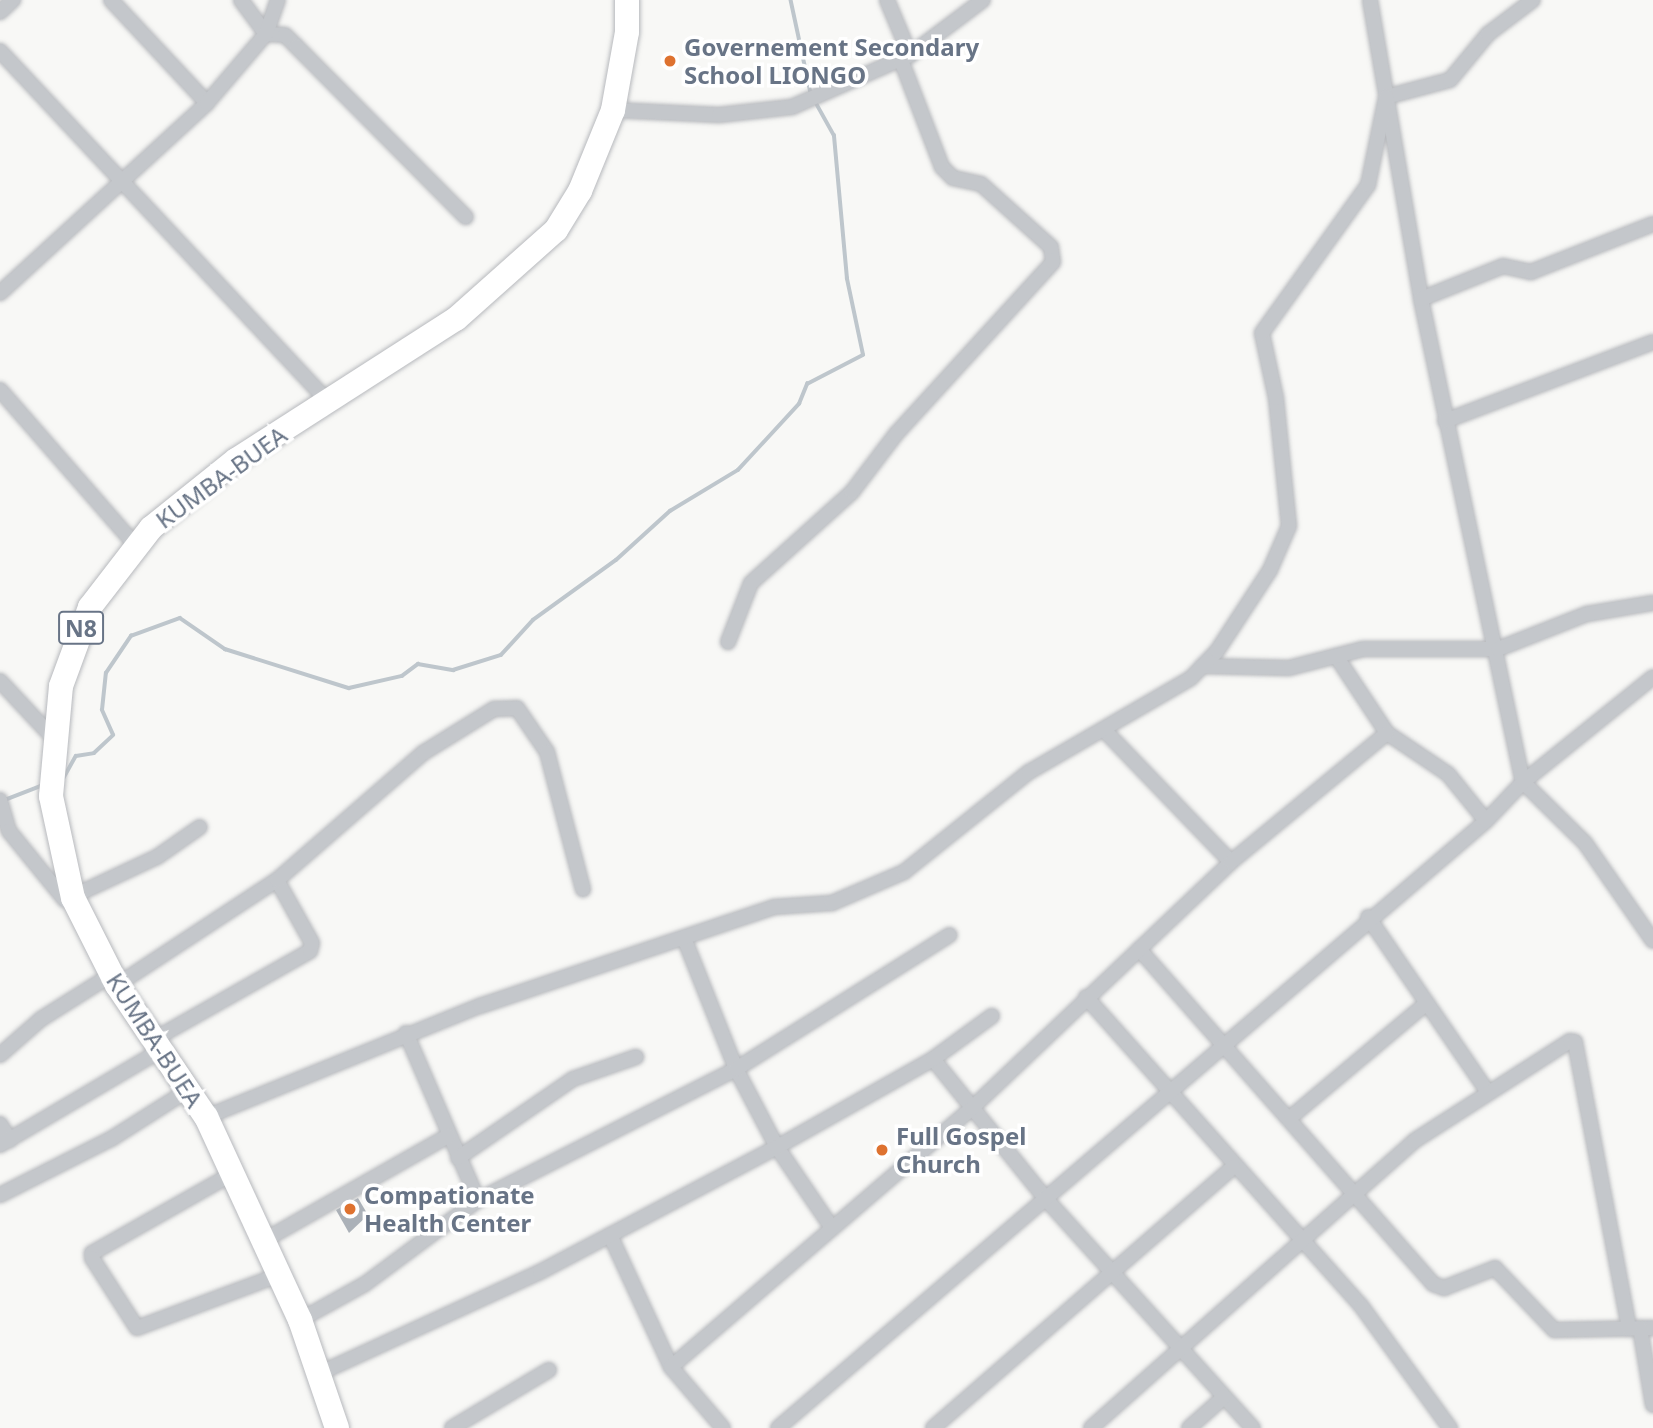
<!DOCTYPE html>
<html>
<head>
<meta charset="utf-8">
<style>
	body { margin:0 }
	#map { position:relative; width:1653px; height:1428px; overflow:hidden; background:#f8f8f6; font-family:"Noto Sans",sans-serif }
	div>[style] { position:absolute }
	.stream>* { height:3.5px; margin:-1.75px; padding:0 1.75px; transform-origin:1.75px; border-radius:1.75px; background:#bec6cc }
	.building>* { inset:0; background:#abb1b8 }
	.roads { filter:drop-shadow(0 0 2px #b7b9bd) drop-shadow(0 0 2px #b7b9bd) }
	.minor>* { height:14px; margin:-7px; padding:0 7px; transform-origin:7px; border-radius:7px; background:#c4c7cb }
	.trunk>* { height:24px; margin:-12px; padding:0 12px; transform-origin:12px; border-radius:12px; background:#fff }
	.dots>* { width:19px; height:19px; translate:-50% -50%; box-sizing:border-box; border:4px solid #fff; border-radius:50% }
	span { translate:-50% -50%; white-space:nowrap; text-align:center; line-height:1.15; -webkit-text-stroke:7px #fff; paint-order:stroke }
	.shield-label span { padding:2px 5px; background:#fff; border:2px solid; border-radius:5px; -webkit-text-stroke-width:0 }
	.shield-label { font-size:23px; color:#687486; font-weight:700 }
	.poi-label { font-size:24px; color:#687486; font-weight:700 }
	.left { translate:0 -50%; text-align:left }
	.street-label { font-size:24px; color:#687486 }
</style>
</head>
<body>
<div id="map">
	<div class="stream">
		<div style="left:791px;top:0;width:95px;rotate:77.9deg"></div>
		<div style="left:63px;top:779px;width:26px;rotate:-61deg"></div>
		<div style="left:76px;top:756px;width:18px;rotate:-9deg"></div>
		<div style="left:94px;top:753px;width:26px;rotate:-43deg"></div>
		<div style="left:113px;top:735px;width:27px;rotate:-114deg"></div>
		<div style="left:102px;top:710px;width:37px;rotate:-84deg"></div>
		<div style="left:106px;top:673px;width:45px;rotate:-56deg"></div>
		<div style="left:131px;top:636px;width:52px;rotate:-20.2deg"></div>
		<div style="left:180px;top:618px;width:55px;rotate:34.6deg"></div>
		<div style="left:225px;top:649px;width:130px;rotate:17.5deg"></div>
		<div style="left:349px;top:688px;width:54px;rotate:-12.8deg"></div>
		<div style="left:402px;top:676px;width:20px;rotate:-37deg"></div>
		<div style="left:418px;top:664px;width:36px;rotate:10deg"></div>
		<div style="left:453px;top:670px;width:50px;rotate:-17.4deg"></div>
		<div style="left:501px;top:655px;width:47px;rotate:-47.6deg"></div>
		<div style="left:533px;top:620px;width:102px;rotate:-35.9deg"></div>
		<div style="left:616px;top:560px;width:73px;rotate:-42.2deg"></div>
		<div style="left:670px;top:511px;width:79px;rotate:-31.1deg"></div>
		<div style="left:738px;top:470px;width:90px;rotate:-47.3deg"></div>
		<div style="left:799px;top:404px;width:22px;rotate:-68deg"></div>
		<div style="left:807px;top:384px;width:63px;rotate:-27.4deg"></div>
		<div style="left:863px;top:355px;width:78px;rotate:-101.9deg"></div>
		<div style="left:847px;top:279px;width:144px;rotate:-95.2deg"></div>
		<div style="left:834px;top:136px;width:41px;rotate:-119.1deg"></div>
		<div style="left:5px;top:800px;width:41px;rotate:-21.5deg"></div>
	</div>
	<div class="building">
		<div style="clip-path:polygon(358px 1198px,368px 1215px,349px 1233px,336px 1210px)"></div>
	</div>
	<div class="roads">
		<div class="minor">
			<div style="left:111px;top:0;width:141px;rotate:47deg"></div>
			<div style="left:241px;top:0;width:42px;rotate:53.7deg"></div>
			<div style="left:266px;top:34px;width:19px;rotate:3deg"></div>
			<div style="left:285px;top:35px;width:16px;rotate:45deg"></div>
			<div style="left:296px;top:46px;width:241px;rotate:45.2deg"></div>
			<div style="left:887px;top:0;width:60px;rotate:67.3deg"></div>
			<div style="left:1370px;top:0;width:303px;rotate:80.3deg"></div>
			<div style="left:1421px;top:299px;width:494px;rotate:78.1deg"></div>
			<div style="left:1523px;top:782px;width:87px;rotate:44.5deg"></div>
			<div style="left:1585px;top:843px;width:119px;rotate:55.2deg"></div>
			<div style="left:0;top:12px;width:18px;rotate:-43deg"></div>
			<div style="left:0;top:51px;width:480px;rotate:46.9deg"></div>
			<div style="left:1386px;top:97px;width:66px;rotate:-14.9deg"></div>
			<div style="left:1450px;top:80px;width:60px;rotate:-50.4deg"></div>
			<div style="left:1488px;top:34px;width:56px;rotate:-37.1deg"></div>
			<div style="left:613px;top:110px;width:106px;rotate:2.7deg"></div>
			<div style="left:719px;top:115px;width:73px;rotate:-6.3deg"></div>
			<div style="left:792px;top:107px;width:129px;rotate:-23.8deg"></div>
			<div style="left:910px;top:55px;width:91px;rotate:-37deg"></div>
			<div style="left:0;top:293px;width:281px;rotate:-42.5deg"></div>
			<div style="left:207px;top:103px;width:91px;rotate:-49.5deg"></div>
			<div style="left:266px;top:34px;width:36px;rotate:-71deg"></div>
			<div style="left:1421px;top:299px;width:88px;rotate:-21.9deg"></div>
			<div style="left:1503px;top:266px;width:29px;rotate:12deg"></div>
			<div style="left:1531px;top:272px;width:131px;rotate:-21.5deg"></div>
			<div style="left:0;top:390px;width:207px;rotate:48.9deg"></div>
			<div style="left:1445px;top:421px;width:222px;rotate:-20.8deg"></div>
			<div style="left:728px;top:642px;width:63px;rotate:-68.7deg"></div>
			<div style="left:751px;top:583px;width:136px;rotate:-42deg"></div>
			<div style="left:852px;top:492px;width:73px;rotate:-52.8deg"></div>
			<div style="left:896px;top:434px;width:233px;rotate:-47.6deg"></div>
			<div style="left:1053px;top:262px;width:15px;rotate:-98deg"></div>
			<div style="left:1051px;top:247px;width:94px;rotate:-138deg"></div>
			<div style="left:981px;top:184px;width:29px;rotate:-168deg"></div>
			<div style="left:953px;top:178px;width:16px;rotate:-135deg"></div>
			<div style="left:942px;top:167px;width:115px;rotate:-111deg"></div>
			<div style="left:1336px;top:656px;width:92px;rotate:56.5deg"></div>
			<div style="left:1387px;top:733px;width:73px;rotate:33.9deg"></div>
			<div style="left:1448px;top:774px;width:60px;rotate:51deg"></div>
			<div style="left:1202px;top:666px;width:87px;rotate:1.3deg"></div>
			<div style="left:1289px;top:668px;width:76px;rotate:-14.4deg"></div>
			<div style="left:1363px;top:649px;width:135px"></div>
			<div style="left:1498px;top:649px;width:96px;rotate:-21.5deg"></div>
			<div style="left:1587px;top:614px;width:67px;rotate:-9.5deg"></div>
			<div style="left:0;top:681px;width:79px;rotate:47deg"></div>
			<div style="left:1104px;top:730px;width:183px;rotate:46.1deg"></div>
			<div style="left:0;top:800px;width:32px;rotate:74deg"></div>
			<div style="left:9px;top:831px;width:89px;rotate:50.9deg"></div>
			<div style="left:65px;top:900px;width:102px;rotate:-25.1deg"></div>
			<div style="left:157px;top:857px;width:52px;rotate:-34.9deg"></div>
			<div style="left:1368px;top:917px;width:211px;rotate:55.6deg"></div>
			<div style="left:684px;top:938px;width:141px;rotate:68.3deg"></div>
			<div style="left:736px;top:1069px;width:88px;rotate:62.3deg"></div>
			<div style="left:777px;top:1147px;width:98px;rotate:55.8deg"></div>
			<div style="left:1139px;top:949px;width:446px;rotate:48.7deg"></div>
			<div style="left:1433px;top:1284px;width:12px;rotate:20deg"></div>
			<div style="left:1444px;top:1288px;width:55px;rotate:-21.4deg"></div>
			<div style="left:1495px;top:1268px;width:86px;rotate:46.4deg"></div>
			<div style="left:1554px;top:1330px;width:99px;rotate:-1.2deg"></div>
			<div style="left:117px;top:985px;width:191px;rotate:-33.3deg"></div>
			<div style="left:1086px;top:997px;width:415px;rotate:48.3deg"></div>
			<div style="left:1362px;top:1307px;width:150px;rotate:54deg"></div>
			<div style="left:406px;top:1033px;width:182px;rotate:66.7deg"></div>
			<div style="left:151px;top:1041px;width:183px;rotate:-29.5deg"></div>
			<div style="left:310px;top:951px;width:8px;rotate:-76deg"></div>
			<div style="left:312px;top:943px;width:72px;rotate:-119.1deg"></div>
			<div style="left:277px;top:880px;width:194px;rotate:-41deg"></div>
			<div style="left:423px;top:753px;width:84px;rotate:-31.8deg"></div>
			<div style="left:494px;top:709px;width:23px;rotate:-2deg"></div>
			<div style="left:517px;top:708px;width:53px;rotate:55.7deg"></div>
			<div style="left:547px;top:752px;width:142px;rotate:75.3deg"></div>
			<div style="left:0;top:1055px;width:55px;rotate:-41.3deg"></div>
			<div style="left:41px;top:1019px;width:83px;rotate:-32.2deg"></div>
			<div style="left:933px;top:1059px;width:179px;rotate:51.1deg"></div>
			<div style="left:1045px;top:1198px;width:310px;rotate:47.9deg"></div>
			<div style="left:206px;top:1117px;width:296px;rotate:-22.1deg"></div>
			<div style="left:480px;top:1006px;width:310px;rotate:-18.6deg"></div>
			<div style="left:774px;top:907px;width:58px;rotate:-3.9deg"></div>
			<div style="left:832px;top:903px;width:78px;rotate:-23.3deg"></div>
			<div style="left:904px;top:872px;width:160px;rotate:-38.7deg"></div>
			<div style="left:1029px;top:772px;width:187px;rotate:-30.1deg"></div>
			<div style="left:1191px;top:678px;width:37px;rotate:-46deg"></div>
			<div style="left:1217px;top:651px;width:97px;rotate:-56.8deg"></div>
			<div style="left:1270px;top:570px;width:48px;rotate:-66.6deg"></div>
			<div style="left:1289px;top:526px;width:129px;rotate:-95.8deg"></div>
			<div style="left:1276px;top:398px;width:66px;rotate:-102.2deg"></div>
			<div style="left:1262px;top:333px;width:182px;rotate:-54.4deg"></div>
			<div style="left:1368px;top:185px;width:90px;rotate:-78.4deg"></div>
			<div style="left:1291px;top:1117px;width:177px;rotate:-40deg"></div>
			<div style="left:0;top:1124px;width:19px;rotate:58deg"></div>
			<div style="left:0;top:1145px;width:183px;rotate:-30.5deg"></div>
			<div style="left:458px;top:1158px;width:140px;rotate:-34.5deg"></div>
			<div style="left:573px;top:1079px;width:67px;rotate:-19.2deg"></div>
			<div style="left:230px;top:1175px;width:159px;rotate:150.5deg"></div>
			<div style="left:92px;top:1253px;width:5px;rotate:90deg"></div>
			<div style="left:92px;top:1258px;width:83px;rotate:57.3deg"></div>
			<div style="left:137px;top:1328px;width:152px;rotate:-20.5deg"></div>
			<div style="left:0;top:1195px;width:124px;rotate:-26.8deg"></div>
			<div style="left:111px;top:1139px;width:88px;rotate:-32.4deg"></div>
			<div style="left:610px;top:1235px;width:145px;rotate:65.2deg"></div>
			<div style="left:671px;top:1367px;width:80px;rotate:49.6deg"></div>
			<div style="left:263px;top:1241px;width:213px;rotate:-29.6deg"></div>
			<div style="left:300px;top:1320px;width:74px;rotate:-29deg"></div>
			<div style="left:365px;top:1284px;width:141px;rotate:-36.6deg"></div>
			<div style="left:478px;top:1200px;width:289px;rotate:-26.9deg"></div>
			<div style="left:736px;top:1069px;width:252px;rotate:-32.1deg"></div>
			<div style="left:1640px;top:1328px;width:78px;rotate:80.4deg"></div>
			<div style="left:671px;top:1367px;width:397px;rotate:-40.7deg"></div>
			<div style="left:972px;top:1108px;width:357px;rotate:-43.5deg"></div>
			<div style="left:1231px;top:862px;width:202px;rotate:-39.6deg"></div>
			<div style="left:318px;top:1374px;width:244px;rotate:-24.7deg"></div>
			<div style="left:540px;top:1272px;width:268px;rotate:-27.8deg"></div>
			<div style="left:777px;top:1147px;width:179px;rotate:-29.4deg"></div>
			<div style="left:933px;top:1059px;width:73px;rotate:-36.1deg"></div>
			<div style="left:452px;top:1428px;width:113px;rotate:-30.9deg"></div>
			<div style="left:778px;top:1428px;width:933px;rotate:-40.61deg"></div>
			<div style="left:1486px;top:821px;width:54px;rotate:-46.5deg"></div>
			<div style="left:1523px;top:782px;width:167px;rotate:-38.9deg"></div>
			<div style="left:933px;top:1428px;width:398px;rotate:-41deg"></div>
			<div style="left:1091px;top:1428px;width:432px;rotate:-41.6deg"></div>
			<div style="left:1414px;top:1141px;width:185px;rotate:-32.7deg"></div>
			<div style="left:1570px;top:1041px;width:5px;rotate:11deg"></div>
			<div style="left:1575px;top:1042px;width:292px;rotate:79.3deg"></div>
			<div style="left:1189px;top:1428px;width:47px;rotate:-41.5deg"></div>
		</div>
		<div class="trunk">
			<div style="left:337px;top:1428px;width:114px;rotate:-108.9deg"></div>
			<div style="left:300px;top:1320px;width:224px;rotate:-114.8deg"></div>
			<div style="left:206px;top:1117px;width:159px;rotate:-124deg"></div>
			<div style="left:117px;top:985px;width:97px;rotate:-116.8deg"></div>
			<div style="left:73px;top:898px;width:104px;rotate:-102.2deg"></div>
			<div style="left:51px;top:796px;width:110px;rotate:-84.8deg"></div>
			<div style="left:61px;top:686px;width:84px;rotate:-69.8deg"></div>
			<div style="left:90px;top:607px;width:100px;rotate:-52.3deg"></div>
			<div style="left:151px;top:528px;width:109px;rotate:-38.7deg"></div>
			<div style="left:236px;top:460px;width:261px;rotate:-32.7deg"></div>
			<div style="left:456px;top:319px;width:134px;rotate:-41.7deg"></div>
			<div style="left:556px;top:230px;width:46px;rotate:-58.4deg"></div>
			<div style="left:580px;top:191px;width:87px;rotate:-67.8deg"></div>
			<div style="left:613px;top:110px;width:79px;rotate:-79.8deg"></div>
			<div style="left:627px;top:32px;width:32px;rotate:-90deg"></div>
		</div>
	</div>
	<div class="dots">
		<div style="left:670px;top:61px;background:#de7230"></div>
		<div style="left:882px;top:1150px;background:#de7230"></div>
		<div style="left:350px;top:1209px;background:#de7230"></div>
	</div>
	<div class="shield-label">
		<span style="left:81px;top:628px">N8</span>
	</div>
	<div class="poi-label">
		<span class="left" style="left:684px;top:61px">Governement Secondary<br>School LIONGO</span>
		<span class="left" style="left:896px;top:1150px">Full Gospel<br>Church</span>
		<span class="left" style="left:364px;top:1209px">Compationate<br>Health Center</span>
	</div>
	<div class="street-label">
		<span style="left:221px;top:477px;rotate:-36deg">KUMBA-BUEA</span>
		<span style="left:155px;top:1040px;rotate:57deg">KUMBA-BUEA</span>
	</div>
</div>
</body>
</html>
